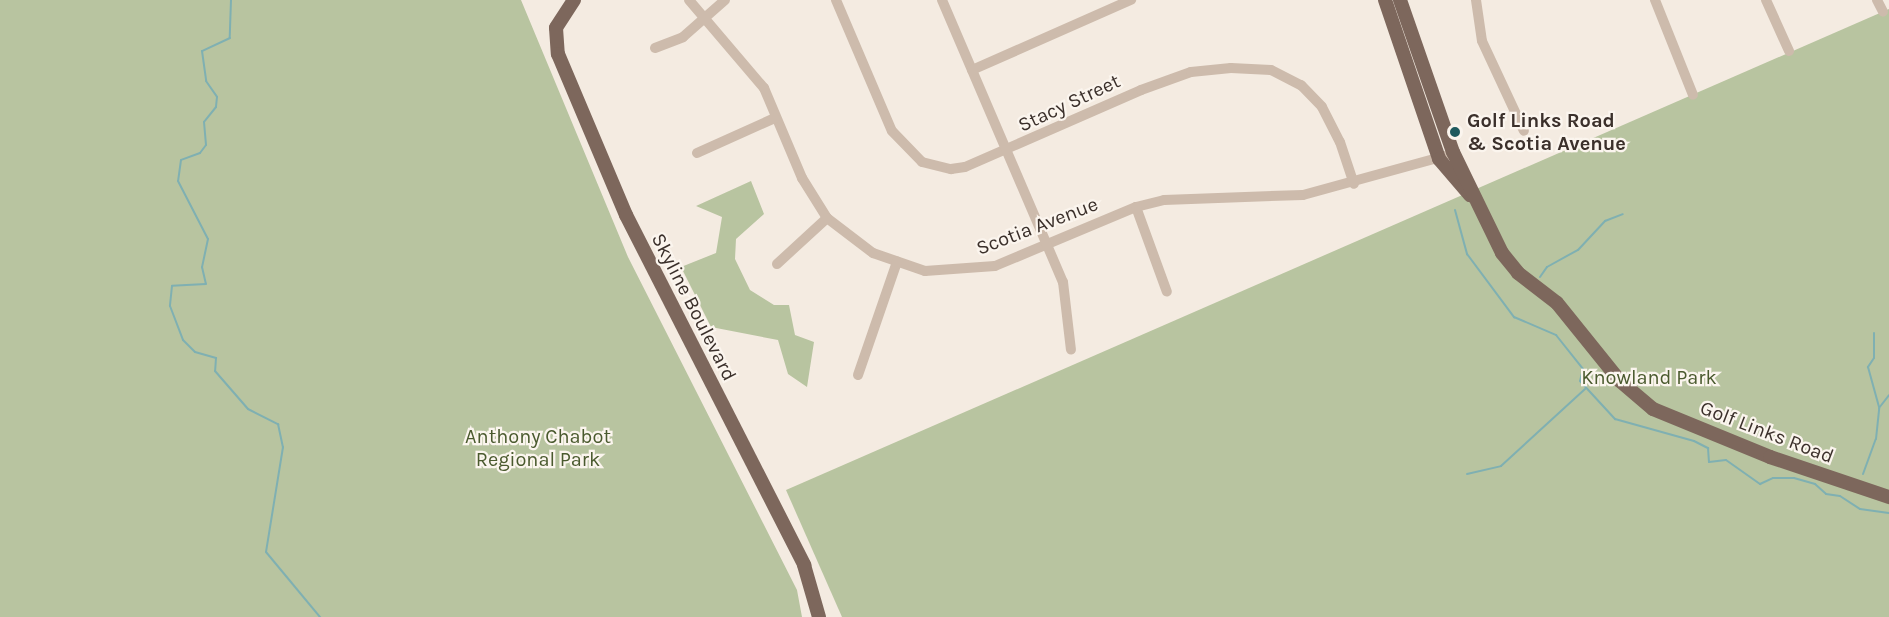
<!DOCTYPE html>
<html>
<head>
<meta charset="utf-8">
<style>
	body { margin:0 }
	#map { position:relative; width:1889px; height:617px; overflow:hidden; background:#f4ebe1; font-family:Karla,sans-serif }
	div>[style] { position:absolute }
	.green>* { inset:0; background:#b8c4a0 }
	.stream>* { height:2px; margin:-1px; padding:0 1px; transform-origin:1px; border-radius:1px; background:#7fb0b2 }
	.minor>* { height:10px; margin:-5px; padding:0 5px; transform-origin:5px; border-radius:5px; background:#cdbbac }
	.major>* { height:14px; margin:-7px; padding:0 7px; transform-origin:7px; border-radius:7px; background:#7d675c }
	.dots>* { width:16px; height:16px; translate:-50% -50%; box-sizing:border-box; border:3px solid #fbf5ee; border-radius:50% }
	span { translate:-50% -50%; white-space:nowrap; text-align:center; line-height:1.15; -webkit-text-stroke:4.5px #fbf5ee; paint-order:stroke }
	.street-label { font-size:20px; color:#3b302b }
	.poi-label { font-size:20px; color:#3b302b; font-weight:700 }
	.left { translate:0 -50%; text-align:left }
	.park-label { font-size:20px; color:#4a5a2e }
</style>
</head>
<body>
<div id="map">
	<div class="green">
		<div style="clip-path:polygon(0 0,521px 0,628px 257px,797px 590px,802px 617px,0 617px)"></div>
		<div style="clip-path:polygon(1889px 9px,1889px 617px,842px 617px,786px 490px)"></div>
		<div style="clip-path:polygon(751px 181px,764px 214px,736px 239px,735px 259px,750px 290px,774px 305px,789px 305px,795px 335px,814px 342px,807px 387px,788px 374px,778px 340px,711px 327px,681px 267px,716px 253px,722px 217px,696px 206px)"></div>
	</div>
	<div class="stream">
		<div style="left:231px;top:0;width:38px;rotate:92deg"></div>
		<div style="left:230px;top:38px;width:31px;rotate:155deg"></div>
		<div style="left:202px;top:51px;width:30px;rotate:82deg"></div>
		<div style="left:206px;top:81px;width:19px;rotate:55deg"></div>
		<div style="left:217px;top:97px;width:10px;rotate:96deg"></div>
		<div style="left:216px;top:107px;width:19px;rotate:129deg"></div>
		<div style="left:204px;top:122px;width:23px;rotate:85deg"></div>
		<div style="left:206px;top:145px;width:10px;rotate:127deg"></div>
		<div style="left:200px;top:153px;width:20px;rotate:160deg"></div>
		<div style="left:181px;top:160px;width:21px;rotate:98deg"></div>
		<div style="left:178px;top:181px;width:65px;rotate:62.7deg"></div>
		<div style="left:208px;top:239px;width:29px;rotate:102deg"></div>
		<div style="left:202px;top:267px;width:17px;rotate:77deg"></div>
		<div style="left:206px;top:284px;width:34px;rotate:177deg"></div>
		<div style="left:172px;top:286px;width:20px;rotate:96deg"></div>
		<div style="left:170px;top:306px;width:36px;rotate:69deg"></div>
		<div style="left:183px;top:340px;width:17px;rotate:45deg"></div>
		<div style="left:195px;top:352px;width:22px;rotate:16deg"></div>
		<div style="left:216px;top:358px;width:13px;rotate:94deg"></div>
		<div style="left:215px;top:371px;width:50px;rotate:49deg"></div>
		<div style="left:248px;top:409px;width:34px;rotate:27deg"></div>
		<div style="left:278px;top:424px;width:24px;rotate:78deg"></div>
		<div style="left:283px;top:447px;width:106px;rotate:99.2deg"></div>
		<div style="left:266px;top:552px;width:85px;rotate:50.3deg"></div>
		<div style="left:1455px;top:210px;width:46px;rotate:74.7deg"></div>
		<div style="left:1467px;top:254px;width:79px;rotate:53.3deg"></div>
		<div style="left:1514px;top:317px;width:46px;rotate:23.2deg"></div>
		<div style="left:1556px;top:335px;width:43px;rotate:51.5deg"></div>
		<div style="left:1583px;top:369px;width:12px;rotate:104deg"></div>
		<div style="left:1580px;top:381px;width:52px;rotate:47.4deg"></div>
		<div style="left:1615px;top:419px;width:82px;rotate:15.6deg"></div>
		<div style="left:1694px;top:441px;width:16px;rotate:27deg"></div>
		<div style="left:1708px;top:448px;width:14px;rotate:86deg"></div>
		<div style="left:1709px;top:462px;width:17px;rotate:-7deg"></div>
		<div style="left:1726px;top:460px;width:42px;rotate:35.2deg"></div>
		<div style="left:1760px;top:484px;width:14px;rotate:-25deg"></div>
		<div style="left:1773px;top:478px;width:21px"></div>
		<div style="left:1794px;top:478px;width:22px;rotate:16deg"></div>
		<div style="left:1815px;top:484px;width:15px;rotate:42deg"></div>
		<div style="left:1826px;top:494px;width:14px;rotate:8deg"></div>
		<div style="left:1840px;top:496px;width:24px;rotate:33deg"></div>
		<div style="left:1860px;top:509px;width:29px;rotate:8deg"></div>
		<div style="left:1540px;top:277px;width:12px;rotate:-55deg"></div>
		<div style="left:1547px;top:267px;width:35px;rotate:-29deg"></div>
		<div style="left:1578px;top:250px;width:40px;rotate:-47deg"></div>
		<div style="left:1605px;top:221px;width:19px;rotate:-21deg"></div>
		<div style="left:1874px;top:333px;width:25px;rotate:90deg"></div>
		<div style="left:1874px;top:358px;width:11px;rotate:124deg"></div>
		<div style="left:1868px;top:367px;width:41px;rotate:74.6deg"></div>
		<div style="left:1467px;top:474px;width:35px;rotate:-13deg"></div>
		<div style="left:1501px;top:466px;width:114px;rotate:-42.5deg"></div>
		<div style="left:1863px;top:474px;width:37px;rotate:-70deg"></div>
		<div style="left:1876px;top:439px;width:31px;rotate:-84deg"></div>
		<div style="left:1879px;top:408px;width:16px;rotate:-52deg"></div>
	</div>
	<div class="minor">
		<div style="left:689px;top:0;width:116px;rotate:49.6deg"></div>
		<div style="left:764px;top:88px;width:98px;rotate:67.1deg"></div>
		<div style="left:802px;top:178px;width:47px;rotate:58deg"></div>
		<div style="left:827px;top:218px;width:58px;rotate:37.3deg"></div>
		<div style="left:873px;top:253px;width:55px;rotate:19.1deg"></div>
		<div style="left:925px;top:271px;width:70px;rotate:-4.1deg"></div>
		<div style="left:995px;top:266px;width:153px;rotate:-22.7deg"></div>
		<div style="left:1136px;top:207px;width:29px;rotate:-14deg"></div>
		<div style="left:1164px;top:200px;width:139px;rotate:-2.1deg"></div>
		<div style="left:1303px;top:195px;width:147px;rotate:-15.4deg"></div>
		<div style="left:836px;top:0;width:142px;rotate:66.9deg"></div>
		<div style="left:892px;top:131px;width:43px;rotate:45.9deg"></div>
		<div style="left:922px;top:162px;width:30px;rotate:14deg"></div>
		<div style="left:951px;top:169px;width:14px;rotate:-8deg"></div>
		<div style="left:965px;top:167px;width:192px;rotate:-23.6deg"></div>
		<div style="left:1141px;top:90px;width:53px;rotate:-19.8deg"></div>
		<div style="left:1191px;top:72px;width:40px;rotate:-5.7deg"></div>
		<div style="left:1231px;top:68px;width:40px;rotate:2.9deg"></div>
		<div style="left:1271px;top:70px;width:34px;rotate:27deg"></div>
		<div style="left:1301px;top:85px;width:30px;rotate:46deg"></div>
		<div style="left:1322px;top:107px;width:39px;rotate:63deg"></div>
		<div style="left:1340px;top:142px;width:44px;rotate:71.6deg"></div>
		<div style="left:942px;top:0;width:307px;rotate:66.8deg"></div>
		<div style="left:1063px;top:282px;width:68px;rotate:83.3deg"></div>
		<div style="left:1476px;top:0;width:41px;rotate:81.7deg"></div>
		<div style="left:1482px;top:41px;width:99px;rotate:65deg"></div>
		<div style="left:1655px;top:0;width:102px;rotate:68.2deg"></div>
		<div style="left:1766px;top:0;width:56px;rotate:65.7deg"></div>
		<div style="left:1877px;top:0;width:13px;rotate:63deg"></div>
		<div style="left:655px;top:48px;width:30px;rotate:-21deg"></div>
		<div style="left:683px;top:37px;width:56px;rotate:-41.4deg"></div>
		<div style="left:972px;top:70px;width:174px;rotate:-23.8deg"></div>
		<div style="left:697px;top:153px;width:85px;rotate:-24.2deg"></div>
		<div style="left:1136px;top:207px;width:90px;rotate:70deg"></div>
		<div style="left:777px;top:264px;width:68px;rotate:-42.6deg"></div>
		<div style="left:858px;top:375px;width:120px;rotate:-71deg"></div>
	</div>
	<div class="major">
		<div style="left:574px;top:0;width:33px;rotate:123deg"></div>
		<div style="left:556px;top:28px;width:26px;rotate:86deg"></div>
		<div style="left:558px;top:54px;width:175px;rotate:67.1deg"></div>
		<div style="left:626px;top:215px;width:393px;rotate:63deg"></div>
		<div style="left:804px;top:565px;width:54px;rotate:73.9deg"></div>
		<div style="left:1385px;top:0;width:168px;rotate:71.2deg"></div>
		<div style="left:1439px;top:159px;width:48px;rotate:49.3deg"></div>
		<div style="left:1400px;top:0;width:161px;rotate:70.8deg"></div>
		<div style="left:1453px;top:152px;width:112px;rotate:64.1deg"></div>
		<div style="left:1502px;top:253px;width:26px;rotate:51deg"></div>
		<div style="left:1518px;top:273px;width:49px;rotate:37.6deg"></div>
		<div style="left:1557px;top:303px;width:100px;rotate:51.1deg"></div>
		<div style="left:1620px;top:381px;width:43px;rotate:40.3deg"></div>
		<div style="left:1653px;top:409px;width:126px;rotate:22.3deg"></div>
		<div style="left:1770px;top:457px;width:126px;rotate:18.6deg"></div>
	</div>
	<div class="dots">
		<div style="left:1455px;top:132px;background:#1f5a5e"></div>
	</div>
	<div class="street-label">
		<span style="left:1069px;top:103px;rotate:-25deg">Stacy Street</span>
		<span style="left:1037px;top:226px;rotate:-21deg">Scotia Avenue</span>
		<span style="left:694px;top:307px;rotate:63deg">Skyline Boulevard</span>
		<span style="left:1767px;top:432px;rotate:21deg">Golf Links Road</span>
	</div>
	<div class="poi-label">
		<span class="left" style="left:1467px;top:132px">Golf Links Road<br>&amp; Scotia Avenue</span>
	</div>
	<div class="park-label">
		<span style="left:1649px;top:377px">Knowland Park</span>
		<span style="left:538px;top:448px">Anthony Chabot<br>Regional Park</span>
	</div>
</div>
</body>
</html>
